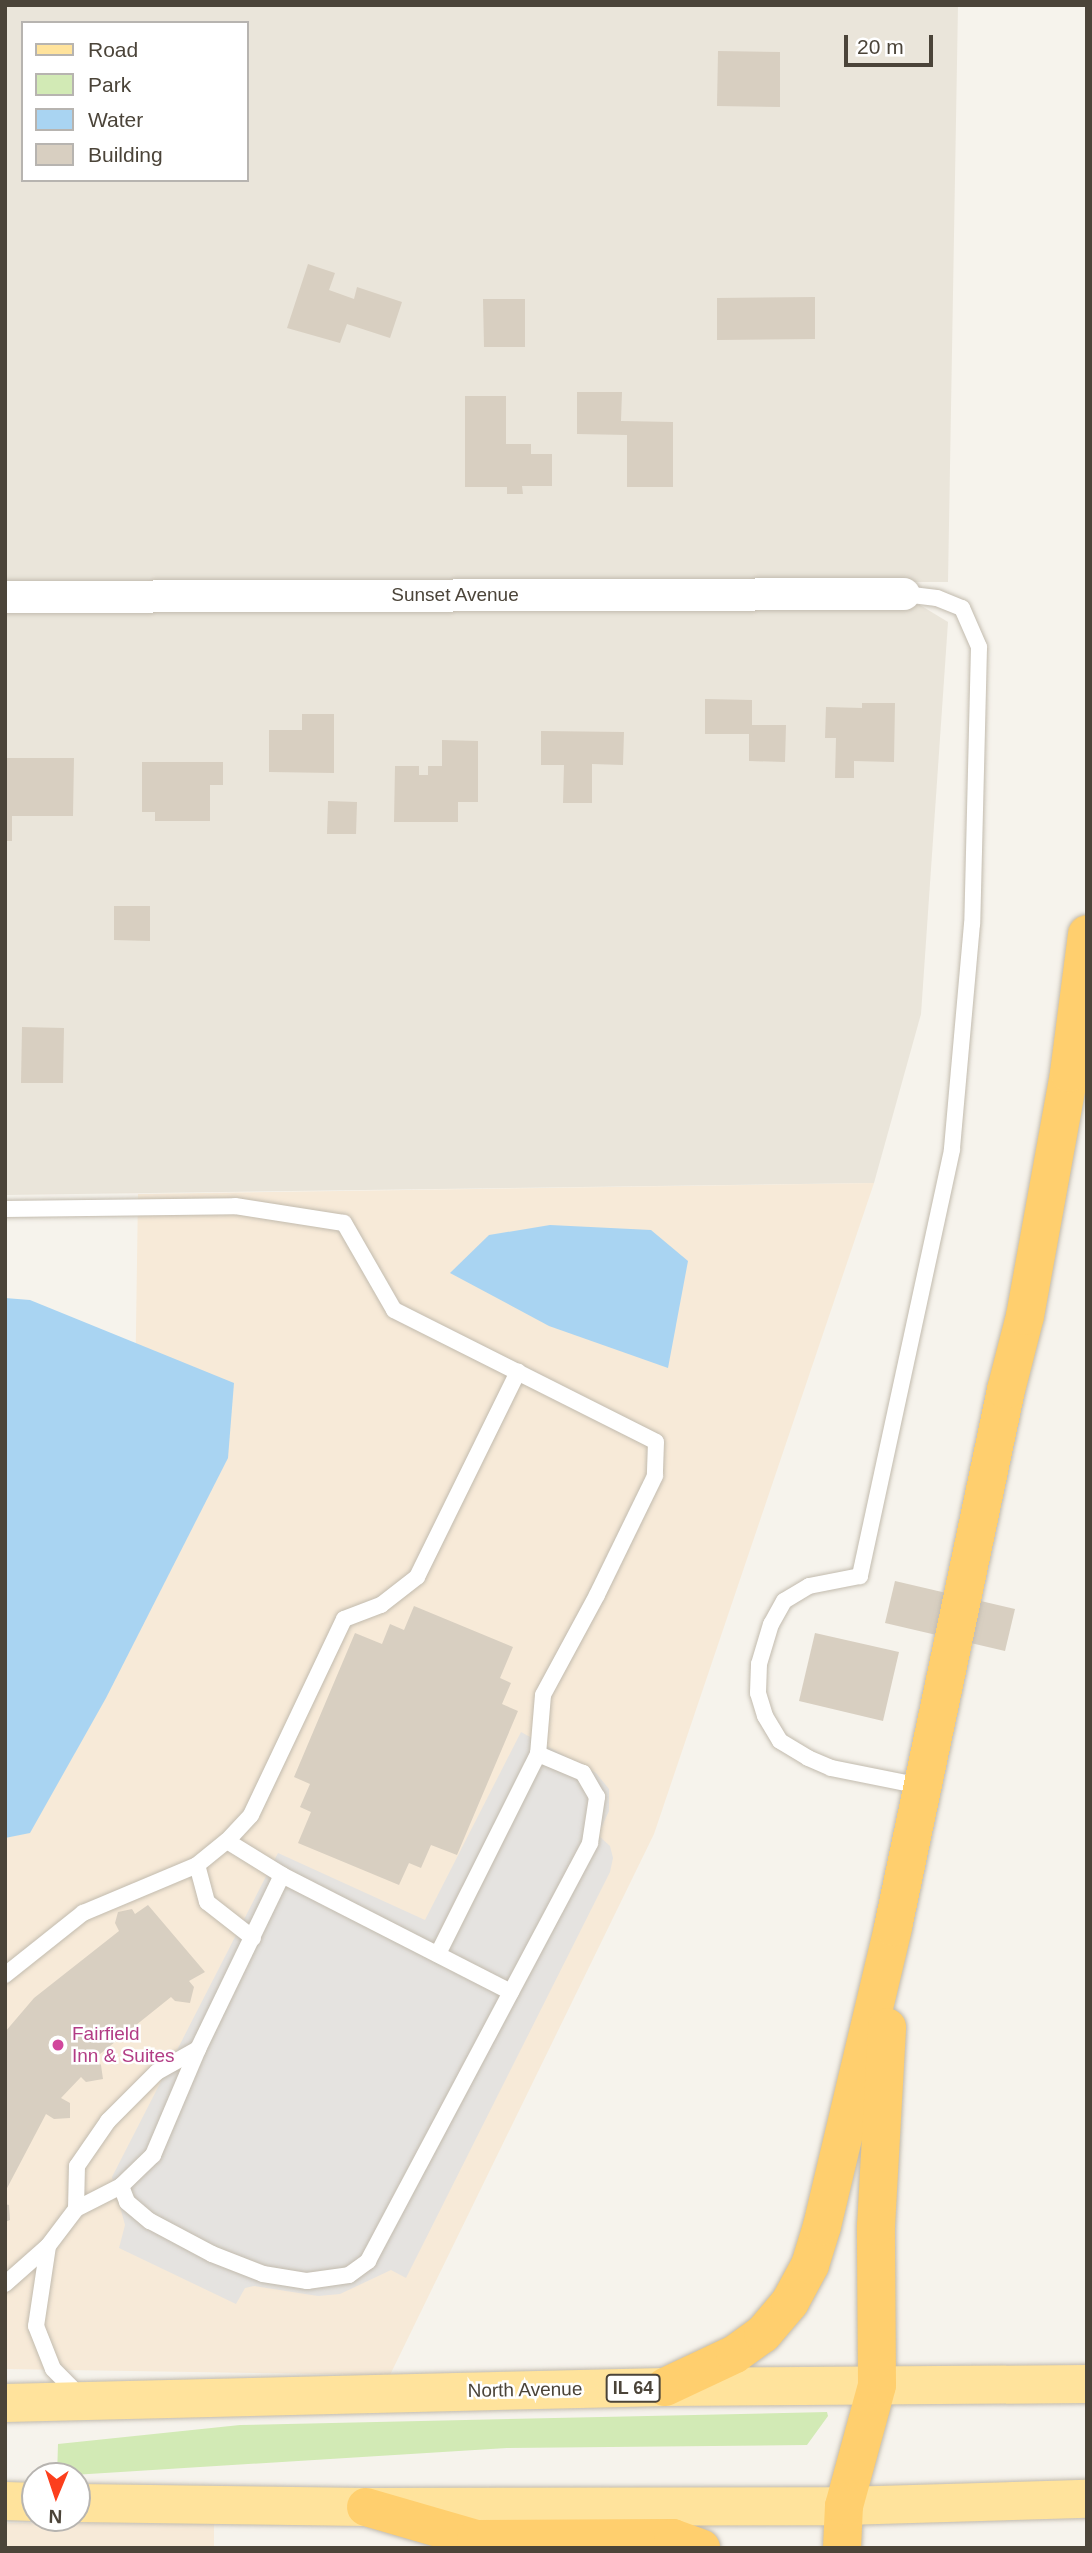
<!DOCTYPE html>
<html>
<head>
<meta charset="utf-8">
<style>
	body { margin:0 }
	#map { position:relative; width:1092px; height:2553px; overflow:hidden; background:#f6f3ec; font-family:Helvetica,sans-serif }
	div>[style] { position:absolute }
	.residential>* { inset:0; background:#eae5da }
	.commercial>* { inset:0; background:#f7ead8 }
	.green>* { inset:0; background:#d2eab5 }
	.parking>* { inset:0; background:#e5e3e0 }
	.water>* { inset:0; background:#a9d4f2 }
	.building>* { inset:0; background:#d8cfc1 }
	.roads { filter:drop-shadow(0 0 2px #c2bbae) drop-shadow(0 0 2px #c2bbae) }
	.lane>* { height:16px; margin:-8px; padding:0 8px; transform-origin:8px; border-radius:8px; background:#fff }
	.street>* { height:32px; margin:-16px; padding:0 16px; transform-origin:16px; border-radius:16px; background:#fff }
	.primary>* { height:38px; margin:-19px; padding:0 19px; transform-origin:19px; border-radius:19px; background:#ffe39c }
	.highway>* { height:38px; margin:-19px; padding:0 19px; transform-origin:19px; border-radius:19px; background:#ffcf6e }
	.dots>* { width:19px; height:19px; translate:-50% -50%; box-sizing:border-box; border:4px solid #fff; border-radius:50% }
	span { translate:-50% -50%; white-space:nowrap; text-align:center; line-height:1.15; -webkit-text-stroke:5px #fff; paint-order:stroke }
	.shield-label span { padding:2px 5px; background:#fff; border:2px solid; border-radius:5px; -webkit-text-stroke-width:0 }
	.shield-label { font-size:18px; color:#4b4439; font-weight:700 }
	.street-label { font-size:19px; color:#4b4439 }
	.hotel-label { font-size:19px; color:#b23c85 }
	.left { translate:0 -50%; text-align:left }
	.frame { position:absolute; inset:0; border:7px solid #4b4439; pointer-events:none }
	.legend { position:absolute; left:21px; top:21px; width:228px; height:161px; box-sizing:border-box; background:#fff; border:2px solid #b7b4b0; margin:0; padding:9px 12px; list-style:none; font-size:21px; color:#4b4439 }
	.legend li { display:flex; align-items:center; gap:14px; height:35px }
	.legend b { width:35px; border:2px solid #b7b4b0 }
	.north { position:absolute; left:21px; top:2462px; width:70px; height:70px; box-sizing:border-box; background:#fff; border:2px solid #b7b4b0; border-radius:50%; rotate:182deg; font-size:19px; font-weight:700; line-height:28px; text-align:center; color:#4b4439 }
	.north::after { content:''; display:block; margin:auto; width:24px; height:32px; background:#fc3f1d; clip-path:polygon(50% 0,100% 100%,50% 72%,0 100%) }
	.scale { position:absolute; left:844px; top:35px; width:89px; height:32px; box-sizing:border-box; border:4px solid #4b4439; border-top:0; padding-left:9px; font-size:21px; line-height:24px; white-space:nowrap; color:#4b4439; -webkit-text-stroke:5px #fff; paint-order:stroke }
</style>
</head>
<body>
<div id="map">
	<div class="residential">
		<div style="clip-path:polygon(evenodd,5px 5px,958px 5px,948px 582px,5px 583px,5px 5px,23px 23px,247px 23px,247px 180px,23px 180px,23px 23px)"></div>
		<div style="clip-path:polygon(863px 603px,920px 605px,948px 622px,921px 1014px,874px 1183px,5px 1195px,5px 606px)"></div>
	</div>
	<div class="commercial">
		<div style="clip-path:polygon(874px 1183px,654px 1834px,390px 2375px,5px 2369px,5px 1632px,135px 1397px,138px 1194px)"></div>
		<div style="clip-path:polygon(5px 2523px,214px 2524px,214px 2548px,5px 2548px)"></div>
	</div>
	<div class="green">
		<div style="clip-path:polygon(827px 2412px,828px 2416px,807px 2445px,507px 2448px,57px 2476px,58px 2444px,240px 2425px)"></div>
	</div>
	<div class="parking">
		<div style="clip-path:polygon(521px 1732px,596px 1773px,609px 1789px,609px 1811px,598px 1835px,610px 1846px,613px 1858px,610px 1872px,406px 2278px,391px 2270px,340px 2294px,318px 2296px,254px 2286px,245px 2288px,236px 2304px,119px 2248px,125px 2225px,112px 2177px,278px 1853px,425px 1920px)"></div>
	</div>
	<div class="water">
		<div style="clip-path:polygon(550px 1225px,651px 1230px,688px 1261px,668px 1368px,549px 1326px,450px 1273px,489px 1235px)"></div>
		<div style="clip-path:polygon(5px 1298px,30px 1300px,234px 1383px,228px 1458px,106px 1698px,30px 1833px,5px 1838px)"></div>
	</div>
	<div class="building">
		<div style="clip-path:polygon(718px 51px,780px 52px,780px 107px,717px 106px)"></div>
		<div style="clip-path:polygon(308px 264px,335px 273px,329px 290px,354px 299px,357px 287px,402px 302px,390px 338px,347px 324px,340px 343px,287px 328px)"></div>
		<div style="clip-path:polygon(815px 297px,815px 339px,717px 340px,717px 298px)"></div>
		<div style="clip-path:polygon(483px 299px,525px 299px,525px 347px,484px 347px)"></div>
		<div style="clip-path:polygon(577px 392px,622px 392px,621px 421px,673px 422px,673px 487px,627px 487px,627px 435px,577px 434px)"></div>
		<div style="clip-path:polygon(465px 396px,506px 396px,506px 444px,531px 444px,531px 454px,552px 454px,552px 486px,522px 486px,523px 494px,507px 494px,507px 487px,465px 487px)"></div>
		<div style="clip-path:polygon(705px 699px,752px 700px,752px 725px,786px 725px,785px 762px,749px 761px,749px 734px,705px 734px)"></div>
		<div style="clip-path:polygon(862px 703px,895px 703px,894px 762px,854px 761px,854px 778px,835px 778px,836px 738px,825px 738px,826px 707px,862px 708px)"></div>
		<div style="clip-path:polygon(302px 714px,334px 714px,334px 773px,269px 772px,269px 730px,302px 730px)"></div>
		<div style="clip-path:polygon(541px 731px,624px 732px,623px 765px,592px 764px,592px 803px,563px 803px,564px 765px,541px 765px)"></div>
		<div style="clip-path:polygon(442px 740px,478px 741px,478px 802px,458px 802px,458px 822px,394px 822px,395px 766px,419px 766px,419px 775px,428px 775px,428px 766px,442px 766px)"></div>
		<div style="clip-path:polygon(5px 758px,74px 758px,73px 816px,12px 816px,12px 841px,5px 841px)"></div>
		<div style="clip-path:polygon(142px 762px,223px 762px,223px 785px,210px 785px,210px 821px,155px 821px,155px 812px,142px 812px)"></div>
		<div style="clip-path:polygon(328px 801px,357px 802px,356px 834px,327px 834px)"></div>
		<div style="clip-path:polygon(114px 906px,150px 906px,150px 941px,114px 940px)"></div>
		<div style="clip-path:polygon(22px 1027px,64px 1028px,63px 1083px,21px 1083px)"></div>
		<div style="clip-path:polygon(895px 1581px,1015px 1609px,1005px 1651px,885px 1623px)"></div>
		<div style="clip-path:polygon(414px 1606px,513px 1647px,500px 1678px,511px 1683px,502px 1704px,518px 1711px,457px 1855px,431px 1845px,421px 1868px,409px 1863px,399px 1885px,298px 1843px,311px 1812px,300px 1807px,310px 1784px,294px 1777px,355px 1633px,382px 1644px,390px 1624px,404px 1630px)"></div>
		<div style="clip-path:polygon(815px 1633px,899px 1652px,883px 1721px,799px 1701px)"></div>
		<div style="clip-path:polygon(148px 1905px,205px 1972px,189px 1981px,194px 1987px,190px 2003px,175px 2001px,171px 1997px,95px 2058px,101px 2065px,103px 2079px,86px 2082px,81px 2077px,61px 2098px,70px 2103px,70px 2118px,54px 2119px,46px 2114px,5px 2192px,5px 2032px,34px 1998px,119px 1931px,115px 1923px,118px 1912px,132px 1909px,135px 1914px)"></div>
		<div style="clip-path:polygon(5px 2204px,9px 2205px,10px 2220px,5px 2222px)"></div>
	</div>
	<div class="roads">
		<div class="lane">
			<div style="left:904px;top:594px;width:33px;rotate:7deg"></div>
			<div style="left:937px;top:598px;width:27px;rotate:22deg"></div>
			<div style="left:962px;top:608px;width:43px;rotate:66.4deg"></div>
			<div style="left:979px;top:647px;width:277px;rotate:91.4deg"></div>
			<div style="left:972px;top:924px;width:227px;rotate:95.1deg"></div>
			<div style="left:952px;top:1150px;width:436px;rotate:102.2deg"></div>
			<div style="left:860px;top:1576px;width:52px;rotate:168.9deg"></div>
			<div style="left:809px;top:1586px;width:29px;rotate:149deg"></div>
			<div style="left:784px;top:1601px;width:26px;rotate:119deg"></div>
			<div style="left:771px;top:1624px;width:42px;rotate:106.7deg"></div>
			<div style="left:759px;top:1664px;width:29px;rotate:92deg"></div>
			<div style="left:758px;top:1693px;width:24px;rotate:73deg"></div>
			<div style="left:765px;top:1716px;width:29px;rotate:59deg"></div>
			<div style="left:780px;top:1741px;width:33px;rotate:31deg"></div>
			<div style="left:808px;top:1758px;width:25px;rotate:23deg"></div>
			<div style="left:831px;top:1768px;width:92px;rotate:11.3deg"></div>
			<div style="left:5px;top:1209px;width:230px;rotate:-0.7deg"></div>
			<div style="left:235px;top:1206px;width:110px;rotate:8.9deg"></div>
			<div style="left:344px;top:1223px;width:100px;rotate:60.1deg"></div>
			<div style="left:394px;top:1310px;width:293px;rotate:26.7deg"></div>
			<div style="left:656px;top:1442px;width:34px;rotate:92deg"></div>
			<div style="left:655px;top:1476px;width:132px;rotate:116deg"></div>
			<div style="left:597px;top:1595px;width:114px;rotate:118.4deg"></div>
			<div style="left:543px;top:1695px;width:59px;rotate:94.8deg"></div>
			<div style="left:538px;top:1754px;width:224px;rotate:116.6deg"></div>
			<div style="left:227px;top:1841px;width:35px;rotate:-47deg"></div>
			<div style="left:251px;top:1815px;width:217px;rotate:-64.6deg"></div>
			<div style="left:344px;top:1619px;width:40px;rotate:-21deg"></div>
			<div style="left:381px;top:1605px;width:46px;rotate:-37.9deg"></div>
			<div style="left:417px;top:1577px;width:229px;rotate:-63.8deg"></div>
			<div style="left:253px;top:1938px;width:58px;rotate:-142deg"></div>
			<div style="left:207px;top:1902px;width:38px;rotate:-105deg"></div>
			<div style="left:197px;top:1865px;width:38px;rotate:-39deg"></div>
			<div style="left:227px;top:1841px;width:65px;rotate:31.7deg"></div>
			<div style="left:282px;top:1875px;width:257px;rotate:27.1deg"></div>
			<div style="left:5px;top:1975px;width:100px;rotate:-38.5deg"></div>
			<div style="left:83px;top:1913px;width:124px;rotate:-22.8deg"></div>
			<div style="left:121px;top:2186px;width:17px;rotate:69deg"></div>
			<div style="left:127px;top:2202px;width:30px;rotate:40deg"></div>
			<div style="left:150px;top:2221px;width:70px;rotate:28deg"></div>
			<div style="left:212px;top:2254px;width:55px;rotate:21.4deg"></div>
			<div style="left:263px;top:2274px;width:45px;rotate:9deg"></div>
			<div style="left:307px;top:2281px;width:42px;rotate:-8.1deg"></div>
			<div style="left:349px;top:2275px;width:24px;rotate:-36deg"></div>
			<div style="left:368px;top:2261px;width:473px;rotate:-62deg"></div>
			<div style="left:590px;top:1843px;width:47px;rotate:-81.3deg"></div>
			<div style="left:597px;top:1797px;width:28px;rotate:-120deg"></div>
			<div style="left:583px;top:1773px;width:49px;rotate:-157.1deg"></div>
			<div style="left:76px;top:2209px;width:43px;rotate:-88.7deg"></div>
			<div style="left:77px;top:2166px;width:55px;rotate:-55.4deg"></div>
			<div style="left:108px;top:2121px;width:69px;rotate:-45deg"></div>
			<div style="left:157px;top:2072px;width:47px;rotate:-29.3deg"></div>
			<div style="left:48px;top:2246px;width:81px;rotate:98.5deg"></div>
			<div style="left:36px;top:2326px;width:46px;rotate:68.4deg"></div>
			<div style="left:53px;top:2369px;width:38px;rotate:45deg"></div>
			<div style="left:5px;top:2284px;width:57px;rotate:-41.5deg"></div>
			<div style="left:48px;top:2246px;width:46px;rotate:-52.9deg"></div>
			<div style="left:76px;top:2209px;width:51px;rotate:-27.1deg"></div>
			<div style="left:121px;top:2186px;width:45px;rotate:-44.1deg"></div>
			<div style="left:153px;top:2155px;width:115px;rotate:-67deg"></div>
			<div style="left:198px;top:2049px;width:193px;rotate:-64.2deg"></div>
		</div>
		<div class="street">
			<div style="left:5px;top:597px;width:899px;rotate:-0.19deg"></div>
		</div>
		<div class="primary">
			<div style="left:5px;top:2403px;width:660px;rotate:-1.39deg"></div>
			<div style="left:665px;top:2387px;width:422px;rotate:-0.4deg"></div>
			<div style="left:5px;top:2501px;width:30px;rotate:2deg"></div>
			<div style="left:77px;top:2503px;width:289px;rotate:0.8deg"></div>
			<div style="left:366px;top:2507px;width:478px;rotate:-0.1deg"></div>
			<div style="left:844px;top:2506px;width:243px;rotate:-1.7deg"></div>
		</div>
		<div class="highway">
			<div style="left:665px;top:2387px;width:77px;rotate:-25.2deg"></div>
			<div style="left:735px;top:2354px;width:34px;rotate:-36deg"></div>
			<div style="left:763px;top:2334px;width:42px;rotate:-49.8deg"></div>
			<div style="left:790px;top:2302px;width:42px;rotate:-61.6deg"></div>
			<div style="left:810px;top:2265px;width:41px;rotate:-72.9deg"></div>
			<div style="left:822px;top:2226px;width:307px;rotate:-76.6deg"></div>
			<div style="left:893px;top:1927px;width:549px;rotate:-78.12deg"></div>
			<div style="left:1006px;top:1390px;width:76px;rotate:-75.6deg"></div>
			<div style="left:1025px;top:1316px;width:247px;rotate:-79.7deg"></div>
			<div style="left:1069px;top:1073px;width:140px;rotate:-82.6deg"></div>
			<div style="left:366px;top:2507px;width:115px;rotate:16.2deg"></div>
			<div style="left:476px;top:2539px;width:197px;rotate:-0.3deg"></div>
			<div style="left:673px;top:2538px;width:30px;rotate:20deg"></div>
			<div style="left:842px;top:2548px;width:42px;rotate:-87.3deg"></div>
			<div style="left:844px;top:2506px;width:125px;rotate:-74.7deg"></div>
			<div style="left:877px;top:2385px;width:159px;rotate:-90.4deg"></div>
			<div style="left:876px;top:2226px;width:199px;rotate:-86.8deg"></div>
		</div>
	</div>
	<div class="dots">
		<div style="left:58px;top:2045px;background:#d1479c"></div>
	</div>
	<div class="shield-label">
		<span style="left:633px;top:2388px">IL 64</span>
	</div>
	<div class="street-label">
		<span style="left:455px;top:595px">Sunset Avenue</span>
		<span style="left:525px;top:2390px;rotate:-1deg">North Avenue</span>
	</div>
	<div class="hotel-label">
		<span class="left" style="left:72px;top:2045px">Fairfield<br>Inn &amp; Suites</span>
	</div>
	<div class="frame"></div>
	<ul class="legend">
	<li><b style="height:9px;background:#ffe39c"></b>Road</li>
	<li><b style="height:19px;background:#d2eab5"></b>Park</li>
	<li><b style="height:19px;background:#a9d4f2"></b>Water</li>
	<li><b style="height:19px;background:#d8cfc1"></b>Building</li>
	</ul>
	<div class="north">N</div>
	<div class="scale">20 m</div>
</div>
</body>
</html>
